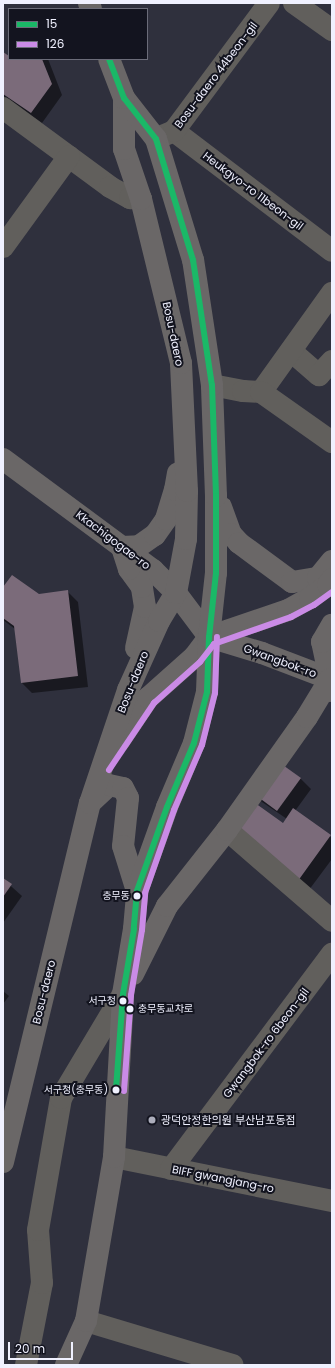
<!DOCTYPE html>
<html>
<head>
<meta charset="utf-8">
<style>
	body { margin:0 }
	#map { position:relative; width:335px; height:1368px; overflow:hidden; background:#2f303d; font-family:Poppins,"Noto Sans KR",sans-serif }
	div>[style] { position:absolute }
	.shadow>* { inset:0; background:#0007 }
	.building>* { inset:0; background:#7b6b7a }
	.minor>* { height:22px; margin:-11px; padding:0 11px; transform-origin:11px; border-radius:11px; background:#615f5c }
	.major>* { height:22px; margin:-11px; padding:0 11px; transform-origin:11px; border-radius:11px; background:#6a6767 }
	.bus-1>* { height:6px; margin:-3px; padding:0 3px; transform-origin:3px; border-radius:3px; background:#1ab867 }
	.bus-2>* { height:6px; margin:-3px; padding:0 3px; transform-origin:3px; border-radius:3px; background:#ca8be6 }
	.dots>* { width:11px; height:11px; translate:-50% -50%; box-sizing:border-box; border:2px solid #13141f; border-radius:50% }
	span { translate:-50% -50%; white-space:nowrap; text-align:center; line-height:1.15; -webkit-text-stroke:4px #13141f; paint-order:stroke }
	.bus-label { font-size:10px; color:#f0f1ff }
	.right { translate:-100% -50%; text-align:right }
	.left { translate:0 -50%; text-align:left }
	.street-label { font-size:11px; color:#f0f1ff }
	.poi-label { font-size:11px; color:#f0f1ff }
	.frame { position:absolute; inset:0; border:4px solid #f0f1ff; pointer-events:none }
	.legend { position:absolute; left:8px; top:8px; width:140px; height:52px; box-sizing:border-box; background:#13141f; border:1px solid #6b6c79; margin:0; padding:5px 7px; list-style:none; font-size:12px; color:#f0f1ff }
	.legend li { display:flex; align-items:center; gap:8px; height:20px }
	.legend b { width:20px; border:1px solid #6b6c79 }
	.scale { position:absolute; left:8px; top:1342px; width:65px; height:18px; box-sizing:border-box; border:2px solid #f0f1ff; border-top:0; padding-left:5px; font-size:12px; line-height:14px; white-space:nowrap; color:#f0f1ff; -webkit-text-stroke:3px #13141f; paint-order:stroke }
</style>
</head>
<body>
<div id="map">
	<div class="shadow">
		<div style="clip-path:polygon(3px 53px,9px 59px,48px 59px,62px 95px,42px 123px,3px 96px)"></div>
		<div style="clip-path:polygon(3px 589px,39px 595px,67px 591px,78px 602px,88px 687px,32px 693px,22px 683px,15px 629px,3px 620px)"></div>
		<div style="clip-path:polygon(300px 778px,311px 789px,295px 811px,332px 838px,332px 859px,306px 894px,238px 845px,283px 824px,287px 819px,262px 802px,251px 791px)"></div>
		<div style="clip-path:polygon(3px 879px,22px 896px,3px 923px)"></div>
		<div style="clip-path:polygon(3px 991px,9px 996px,3px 1004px)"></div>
	</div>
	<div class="building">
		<div style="clip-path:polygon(3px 52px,9px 56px,9px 59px,42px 59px,52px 84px,31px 113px,3px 94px)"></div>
		<div style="clip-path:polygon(12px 575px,39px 594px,68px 590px,78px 676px,21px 683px,14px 626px,3px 618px,3px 587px)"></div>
		<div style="clip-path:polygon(273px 758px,301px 778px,277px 811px,250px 791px)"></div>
		<div style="clip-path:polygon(251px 800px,283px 823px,293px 808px,331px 835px,295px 885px,226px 835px)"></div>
		<div style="clip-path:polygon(3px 878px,12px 884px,3px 897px)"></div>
	</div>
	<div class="minor">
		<div style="left:294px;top:3px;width:47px;rotate:35.4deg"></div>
		<div style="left:3px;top:108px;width:133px;rotate:36.4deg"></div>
		<div style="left:110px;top:187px;width:23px;rotate:29deg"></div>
		<div style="left:130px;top:198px;width:11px;rotate:5deg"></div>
		<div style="left:174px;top:131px;width:198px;rotate:37.2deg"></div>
		<div style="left:160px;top:137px;width:15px;rotate:-23deg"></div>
		<div style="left:174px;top:131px;width:159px;rotate:-53.4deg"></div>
		<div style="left:3px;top:247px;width:112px;rotate:-54deg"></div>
		<div style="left:291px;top:351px;width:37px;rotate:41deg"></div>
		<div style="left:319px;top:375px;width:19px;rotate:-47deg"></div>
		<div style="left:212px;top:385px;width:32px;rotate:11deg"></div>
		<div style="left:243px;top:391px;width:18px;rotate:3deg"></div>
		<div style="left:261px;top:392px;width:122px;rotate:-54.4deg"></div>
		<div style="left:261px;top:392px;width:87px;rotate:35.2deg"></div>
		<div style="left:227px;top:830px;width:139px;rotate:40.9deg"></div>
		<div style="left:114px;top:1157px;width:222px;rotate:11.4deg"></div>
		<div style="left:171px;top:1169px;width:269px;rotate:-53.2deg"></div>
		<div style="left:86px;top:1321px;width:153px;rotate:16.7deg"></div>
		<div style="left:26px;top:1365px;width:84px;rotate:-79deg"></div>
		<div style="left:42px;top:1283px;width:53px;rotate:-94.3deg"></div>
		<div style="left:38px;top:1230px;width:134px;rotate:-80.1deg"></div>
		<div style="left:61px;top:1098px;width:121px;rotate:-59.2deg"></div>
	</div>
	<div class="major">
		<div style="left:89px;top:3px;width:6px;rotate:72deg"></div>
		<div style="left:3px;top:459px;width:187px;rotate:36.5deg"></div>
		<div style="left:153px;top:570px;width:33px;rotate:45deg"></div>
		<div style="left:176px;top:593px;width:55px;rotate:53.1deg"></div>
		<div style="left:221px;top:507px;width:29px;rotate:70deg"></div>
		<div style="left:231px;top:534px;width:12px;rotate:48deg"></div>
		<div style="left:239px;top:543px;width:66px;rotate:36.3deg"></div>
		<div style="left:292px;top:582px;width:26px;rotate:-9deg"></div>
		<div style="left:318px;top:578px;width:22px;rotate:-51deg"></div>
		<div style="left:209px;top:637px;width:55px;rotate:16.8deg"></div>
		<div style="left:262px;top:653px;width:73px;rotate:20.9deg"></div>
		<div style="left:136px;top:648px;width:42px;rotate:-77.6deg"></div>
		<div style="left:145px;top:607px;width:20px;rotate:-99deg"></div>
		<div style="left:142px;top:587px;width:22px;rotate:-126deg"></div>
		<div style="left:129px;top:569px;width:23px;rotate:-108deg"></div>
		<div style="left:122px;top:547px;width:17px;rotate:-3deg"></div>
		<div style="left:139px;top:546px;width:19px;rotate:-35deg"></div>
		<div style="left:155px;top:535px;width:19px;rotate:-55deg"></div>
		<div style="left:166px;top:519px;width:30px;rotate:-73deg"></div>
		<div style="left:175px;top:490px;width:17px;rotate:-80deg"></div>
		<div style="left:330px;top:691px;width:12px;rotate:-90deg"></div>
		<div style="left:330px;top:679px;width:38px;rotate:-102deg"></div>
		<div style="left:322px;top:642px;width:20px;rotate:-60deg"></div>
		<div style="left:119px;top:741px;width:52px;rotate:-56deg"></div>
		<div style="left:148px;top:698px;width:62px;rotate:-41.7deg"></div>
		<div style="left:194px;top:657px;width:25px;rotate:-53deg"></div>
		<div style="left:209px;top:637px;width:83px;rotate:-18.9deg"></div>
		<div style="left:288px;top:610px;width:25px;rotate:-29deg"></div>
		<div style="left:310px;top:598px;width:22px;rotate:-36deg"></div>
		<div style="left:328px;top:585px;width:7px;rotate:-56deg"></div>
		<div style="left:90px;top:803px;width:26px;rotate:-43deg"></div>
		<div style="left:109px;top:785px;width:14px;rotate:12deg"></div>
		<div style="left:123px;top:788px;width:11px;rotate:63deg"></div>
		<div style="left:128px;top:798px;width:48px;rotate:95.9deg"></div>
		<div style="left:123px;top:846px;width:47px;rotate:72.7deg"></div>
		<div style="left:133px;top:974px;width:76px;rotate:-63.4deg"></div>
		<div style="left:167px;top:906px;width:97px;rotate:-51.7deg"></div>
		<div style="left:227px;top:830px;width:138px;rotate:-54.7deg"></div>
		<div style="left:307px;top:717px;width:44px;rotate:-58.8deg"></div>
		<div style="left:3px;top:1162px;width:369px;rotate:-76.4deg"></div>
		<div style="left:90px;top:803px;width:119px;rotate:-71.4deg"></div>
		<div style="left:128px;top:690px;width:76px;rotate:-65.8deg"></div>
		<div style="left:159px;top:621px;width:33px;rotate:-59deg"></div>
		<div style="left:176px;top:593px;width:55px;rotate:-79.5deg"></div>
		<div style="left:186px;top:539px;width:48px;rotate:-88.8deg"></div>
		<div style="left:187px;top:491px;width:128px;rotate:-92.7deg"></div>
		<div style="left:181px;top:363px;width:169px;rotate:-103.7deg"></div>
		<div style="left:141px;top:199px;width:53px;rotate:-108.8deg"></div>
		<div style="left:124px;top:149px;width:51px;rotate:-90deg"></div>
		<div style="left:66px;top:1365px;width:48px;rotate:-65.6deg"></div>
		<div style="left:86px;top:1321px;width:166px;rotate:-80.3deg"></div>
		<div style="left:114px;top:1157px;width:163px;rotate:-86.8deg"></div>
		<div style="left:123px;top:994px;width:66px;rotate:-80.4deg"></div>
		<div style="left:134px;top:929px;width:38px;rotate:-85deg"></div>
		<div style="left:137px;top:891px;width:89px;rotate:-70.3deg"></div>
		<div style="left:167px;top:807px;width:69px;rotate:-67.1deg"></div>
		<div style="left:194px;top:743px;width:53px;rotate:-75.7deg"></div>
		<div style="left:207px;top:692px;width:55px;rotate:-87.9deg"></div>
		<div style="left:209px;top:637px;width:64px;rotate:-83.8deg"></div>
		<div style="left:216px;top:573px;width:77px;rotate:-90deg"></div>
		<div style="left:216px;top:496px;width:111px;rotate:-92.1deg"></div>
		<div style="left:212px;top:385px;width:126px;rotate:-98.6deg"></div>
		<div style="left:193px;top:260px;width:127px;rotate:-107deg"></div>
		<div style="left:156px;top:139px;width:52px;rotate:-128deg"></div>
		<div style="left:124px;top:98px;width:42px;rotate:-111deg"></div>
	</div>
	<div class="bus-1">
		<div style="left:109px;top:59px;width:42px;rotate:69deg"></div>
		<div style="left:124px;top:98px;width:52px;rotate:52deg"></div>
		<div style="left:156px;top:139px;width:127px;rotate:73deg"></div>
		<div style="left:193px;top:260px;width:126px;rotate:81.4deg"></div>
		<div style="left:212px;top:385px;width:111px;rotate:87.9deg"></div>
		<div style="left:216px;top:496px;width:77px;rotate:90deg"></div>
		<div style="left:216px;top:573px;width:64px;rotate:96.2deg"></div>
		<div style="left:209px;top:637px;width:55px;rotate:92.1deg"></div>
		<div style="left:207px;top:692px;width:53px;rotate:104.3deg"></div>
		<div style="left:194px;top:743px;width:69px;rotate:112.9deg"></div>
		<div style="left:167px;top:807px;width:89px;rotate:109.7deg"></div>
		<div style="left:137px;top:891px;width:38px;rotate:95deg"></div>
		<div style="left:134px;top:929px;width:66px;rotate:99.6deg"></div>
		<div style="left:123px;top:994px;width:96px;rotate:94.2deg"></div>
	</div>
	<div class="bus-2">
		<div style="left:109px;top:770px;width:81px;rotate:-56.1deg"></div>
		<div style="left:154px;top:703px;width:62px;rotate:-41.7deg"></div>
		<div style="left:200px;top:662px;width:23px;rotate:-52deg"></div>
		<div style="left:214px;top:644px;width:82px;rotate:-19.3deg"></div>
		<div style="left:291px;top:617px;width:26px;rotate:-28deg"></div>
		<div style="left:314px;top:605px;width:22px;rotate:-36deg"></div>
		<div style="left:124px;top:1091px;width:96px;rotate:-85.8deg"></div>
		<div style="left:131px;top:995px;width:66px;rotate:-80.4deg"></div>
		<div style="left:142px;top:930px;width:37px;rotate:-85deg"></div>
		<div style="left:145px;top:893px;width:88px;rotate:-70.7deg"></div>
		<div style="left:174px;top:810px;width:71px;rotate:-66.7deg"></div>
		<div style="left:202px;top:745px;width:54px;rotate:-76deg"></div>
		<div style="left:215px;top:693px;width:56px;rotate:-88deg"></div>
	</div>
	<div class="dots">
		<div style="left:137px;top:896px;background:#f0f1ff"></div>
		<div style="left:123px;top:1001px;background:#f0f1ff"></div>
		<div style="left:130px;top:1009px;background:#f0f1ff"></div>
		<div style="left:116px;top:1090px;background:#f0f1ff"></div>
		<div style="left:152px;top:1120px;background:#acadbb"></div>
	</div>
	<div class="bus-label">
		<span class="right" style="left:130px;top:896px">충무동</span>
		<span class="right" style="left:116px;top:1001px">서구청</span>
		<span class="left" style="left:138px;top:1009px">충무동교차로</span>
		<span class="right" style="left:108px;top:1090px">서구청(충무동)</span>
	</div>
	<div class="street-label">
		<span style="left:216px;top:75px;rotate:-53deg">Bosu-daero 44beon-gil</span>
		<span style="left:253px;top:191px;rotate:37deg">Heukgyo-ro 11beon-gil</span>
		<span style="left:173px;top:334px;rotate:78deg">Bosu-daero</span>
		<span style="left:113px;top:540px;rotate:37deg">Kkachigogae-ro</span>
		<span style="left:280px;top:661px;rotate:20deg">Gwangbok-ro</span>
		<span style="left:133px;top:682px;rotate:-68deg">Bosu-daero</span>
		<span style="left:44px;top:992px;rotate:-76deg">Bosu-daero</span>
		<span style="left:266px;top:1043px;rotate:-53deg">Gwangbok-ro 6beon-gil</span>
		<span style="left:223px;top:1179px;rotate:11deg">BIFF gwangjang-ro</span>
	</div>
	<div class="poi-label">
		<span class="left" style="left:161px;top:1120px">광덕안정한의원 부산남포동점</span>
	</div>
	<div class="frame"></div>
	<ul class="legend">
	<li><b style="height:5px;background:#1ab867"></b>15</li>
	<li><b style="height:5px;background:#ca8be6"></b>126</li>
	</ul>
	<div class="scale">20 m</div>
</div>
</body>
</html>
